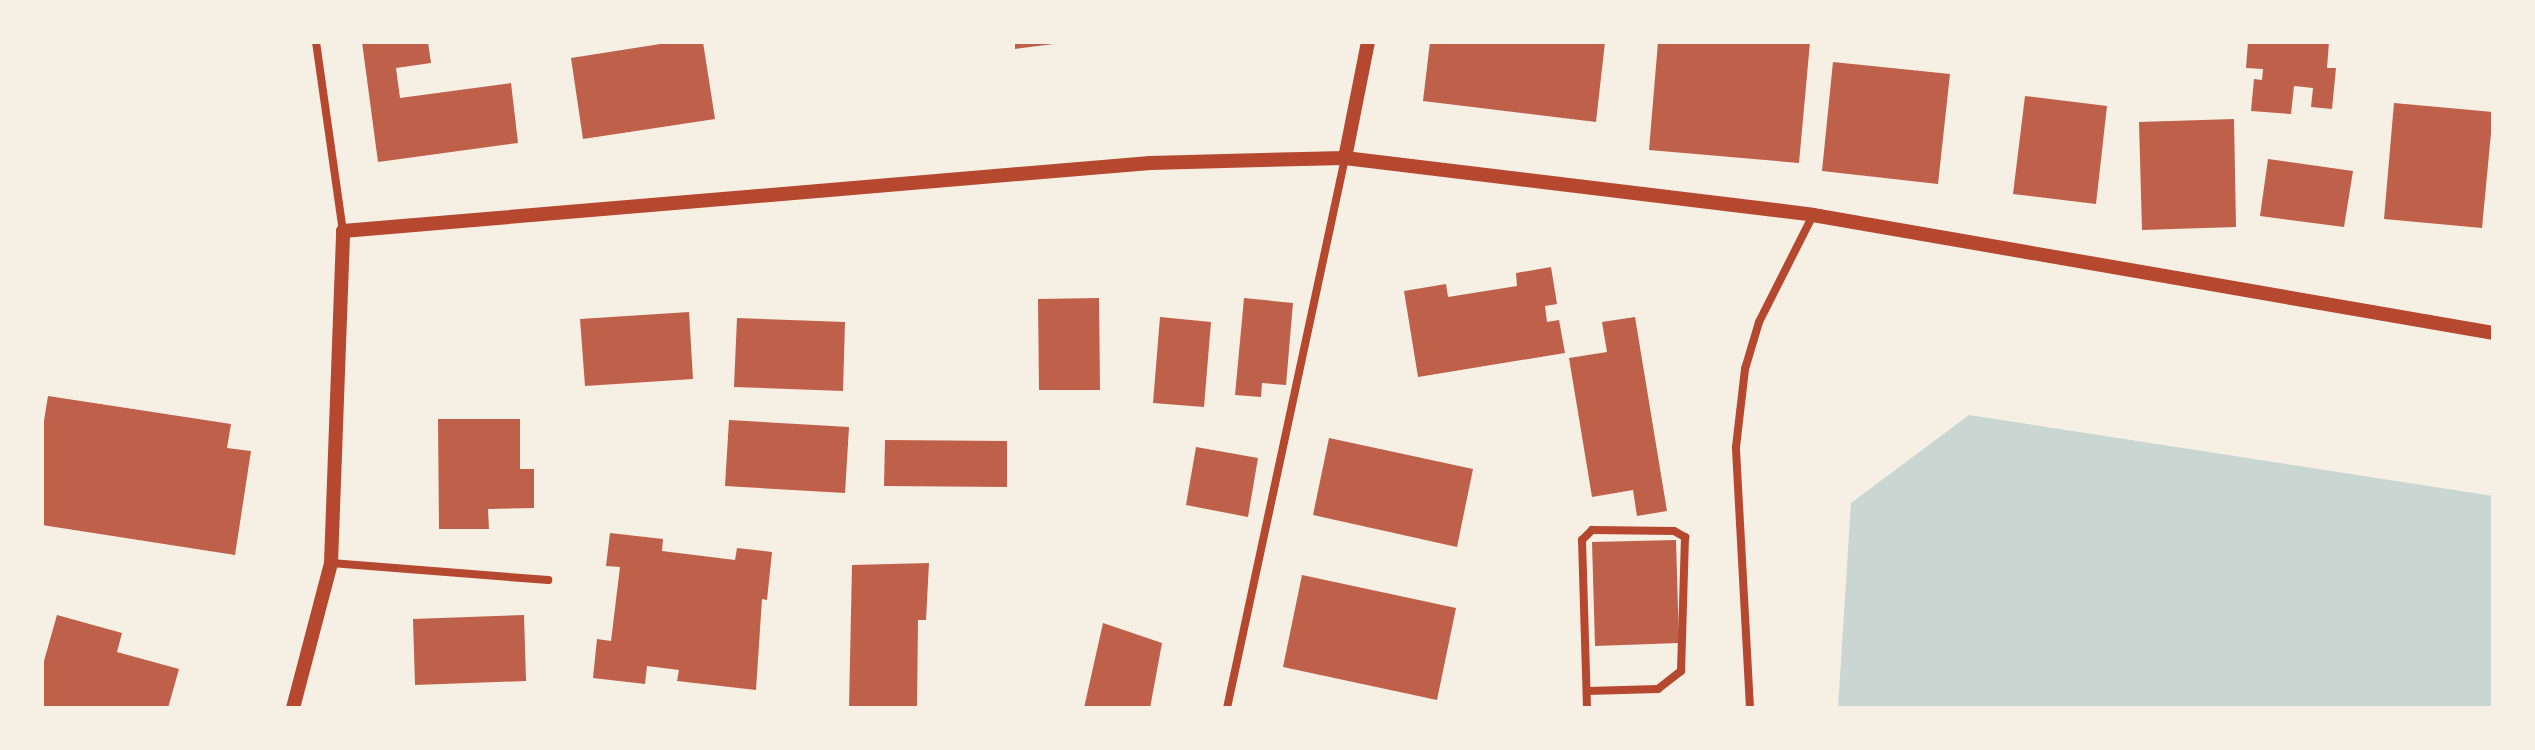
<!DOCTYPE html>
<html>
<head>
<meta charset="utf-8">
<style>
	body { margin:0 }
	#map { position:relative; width:2535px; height:750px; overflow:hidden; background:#f6efe4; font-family:Montserrat,sans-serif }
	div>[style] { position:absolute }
	.water>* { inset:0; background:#c9d6d2 }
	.building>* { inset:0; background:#bf614a }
	.minor>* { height:8px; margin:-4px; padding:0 4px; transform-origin:4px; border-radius:4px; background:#b5482f }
	.tertiary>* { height:14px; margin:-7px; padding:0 7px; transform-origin:7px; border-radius:7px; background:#b5482f }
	span { translate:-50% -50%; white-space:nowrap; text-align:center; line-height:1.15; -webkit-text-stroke:6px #f6efe4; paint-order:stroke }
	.frame { position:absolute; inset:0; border:44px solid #f6efe4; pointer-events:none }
</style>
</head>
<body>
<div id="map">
	<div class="water">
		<div style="clip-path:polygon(1969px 415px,2493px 496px,2493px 708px,1838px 708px,1851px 503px)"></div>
	</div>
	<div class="building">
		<div style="clip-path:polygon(362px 42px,428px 42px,431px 63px,396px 68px,400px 98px,511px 83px,518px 143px,378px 162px)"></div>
		<div style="clip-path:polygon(673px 42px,703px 42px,715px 119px,583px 139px,571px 58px)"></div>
		<div style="clip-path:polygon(1015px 42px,1053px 42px,1054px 44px,1015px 49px)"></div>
		<div style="clip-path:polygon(1430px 42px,1605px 42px,1596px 122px,1423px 101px)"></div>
		<div style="clip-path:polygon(1658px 42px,1810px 42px,1799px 163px,1649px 150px)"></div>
		<div style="clip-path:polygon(2248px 42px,2329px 42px,2327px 68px,2336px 68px,2332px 109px,2311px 107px,2313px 88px,2294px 86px,2291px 114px,2251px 111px,2254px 79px,2262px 80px,2263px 69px,2246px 68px)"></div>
		<div style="clip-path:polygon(1833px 62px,1950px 74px,1938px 184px,1822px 171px)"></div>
		<div style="clip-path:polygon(2025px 96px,2107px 106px,2096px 204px,2013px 194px)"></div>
		<div style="clip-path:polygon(2394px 103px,2493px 112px,2482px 228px,2384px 219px)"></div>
		<div style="clip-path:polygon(2234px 119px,2236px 227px,2142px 230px,2139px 122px)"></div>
		<div style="clip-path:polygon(2268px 159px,2353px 171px,2344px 227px,2260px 216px)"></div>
		<div style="clip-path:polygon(1551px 267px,1557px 304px,1545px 306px,1547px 322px,1559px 320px,1565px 353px,1418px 377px,1404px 291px,1446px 284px,1448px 297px,1517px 286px,1516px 273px)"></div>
		<div style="clip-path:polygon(1099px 298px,1100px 390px,1039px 390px,1038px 299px)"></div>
		<div style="clip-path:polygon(1244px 298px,1293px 303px,1286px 385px,1262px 383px,1261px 397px,1235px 395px)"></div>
		<div style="clip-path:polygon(689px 312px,693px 379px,585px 386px,580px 319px)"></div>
		<div style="clip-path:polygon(1160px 317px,1211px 322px,1204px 407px,1153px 403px)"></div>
		<div style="clip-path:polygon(1635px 317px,1667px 511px,1637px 516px,1633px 490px,1592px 497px,1569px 358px,1607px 352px,1602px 322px)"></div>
		<div style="clip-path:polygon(737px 318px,845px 322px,843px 391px,734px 387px)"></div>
		<div style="clip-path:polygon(48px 396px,231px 424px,227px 448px,251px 451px,235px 555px,42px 525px,42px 433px)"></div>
		<div style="clip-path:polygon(438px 419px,520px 419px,520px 469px,534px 469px,534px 508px,488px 509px,489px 529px,439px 529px)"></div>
		<div style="clip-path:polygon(729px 420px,849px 427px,845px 493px,725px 486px)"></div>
		<div style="clip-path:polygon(1329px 438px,1473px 469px,1457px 547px,1313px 515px)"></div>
		<div style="clip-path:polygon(885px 440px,1007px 441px,1007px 487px,884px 486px)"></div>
		<div style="clip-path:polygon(1196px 447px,1258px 458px,1248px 517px,1186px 505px)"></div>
		<div style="clip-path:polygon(610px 533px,663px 539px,662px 551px,735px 560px,737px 548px,772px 552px,767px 600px,762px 599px,756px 690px,677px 681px,679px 670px,647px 666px,645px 684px,593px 678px,597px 639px,611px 641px,620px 567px,606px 566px)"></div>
		<div style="clip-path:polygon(1676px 540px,1679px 643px,1595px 646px,1592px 542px)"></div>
		<div style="clip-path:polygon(929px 563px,926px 620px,918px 620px,917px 708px,849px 708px,852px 565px)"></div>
		<div style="clip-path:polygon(1302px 575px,1456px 608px,1437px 700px,1283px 667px)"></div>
		<div style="clip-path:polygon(57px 615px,122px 633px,117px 652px,179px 669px,168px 708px,42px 708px,42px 668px)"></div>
		<div style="clip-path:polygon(524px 615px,526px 681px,415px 685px,413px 619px)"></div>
		<div style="clip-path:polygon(1103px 623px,1162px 643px,1150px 708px,1084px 708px)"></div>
	</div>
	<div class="minor">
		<div style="left:316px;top:42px;width:191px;rotate:81.9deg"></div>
		<div style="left:331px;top:563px;width:218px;rotate:4.5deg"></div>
		<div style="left:1227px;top:708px;width:563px;rotate:-77.89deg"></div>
		<div style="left:1587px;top:708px;width:168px;rotate:-91.7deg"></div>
		<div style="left:1582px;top:540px;width:14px;rotate:-45deg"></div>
		<div style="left:1592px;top:530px;width:82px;rotate:0.7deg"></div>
		<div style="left:1674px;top:531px;width:13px;rotate:29deg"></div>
		<div style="left:1685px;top:537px;width:134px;rotate:91.7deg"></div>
		<div style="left:1681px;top:671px;width:29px;rotate:142deg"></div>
		<div style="left:1658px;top:689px;width:71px;rotate:178.4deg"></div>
		<div style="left:1750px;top:708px;width:261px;rotate:-93.1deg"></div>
		<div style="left:1736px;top:447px;width:79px;rotate:-83.4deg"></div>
		<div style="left:1745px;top:369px;width:49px;rotate:-73.4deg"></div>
		<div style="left:1759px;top:322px;width:120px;rotate:-63.2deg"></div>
	</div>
	<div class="tertiary">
		<div style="left:1345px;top:158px;width:118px;rotate:-78.8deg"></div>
		<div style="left:293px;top:708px;width:150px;rotate:-75.3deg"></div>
		<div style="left:331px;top:563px;width:332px;rotate:-87.9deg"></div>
		<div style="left:343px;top:231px;width:810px;rotate:-4.82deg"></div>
		<div style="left:1150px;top:163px;width:195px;rotate:-1.5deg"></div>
		<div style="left:1345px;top:158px;width:471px;rotate:6.9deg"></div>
		<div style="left:1813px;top:215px;width:690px;rotate:9.84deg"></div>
	</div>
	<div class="frame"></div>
</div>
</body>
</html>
